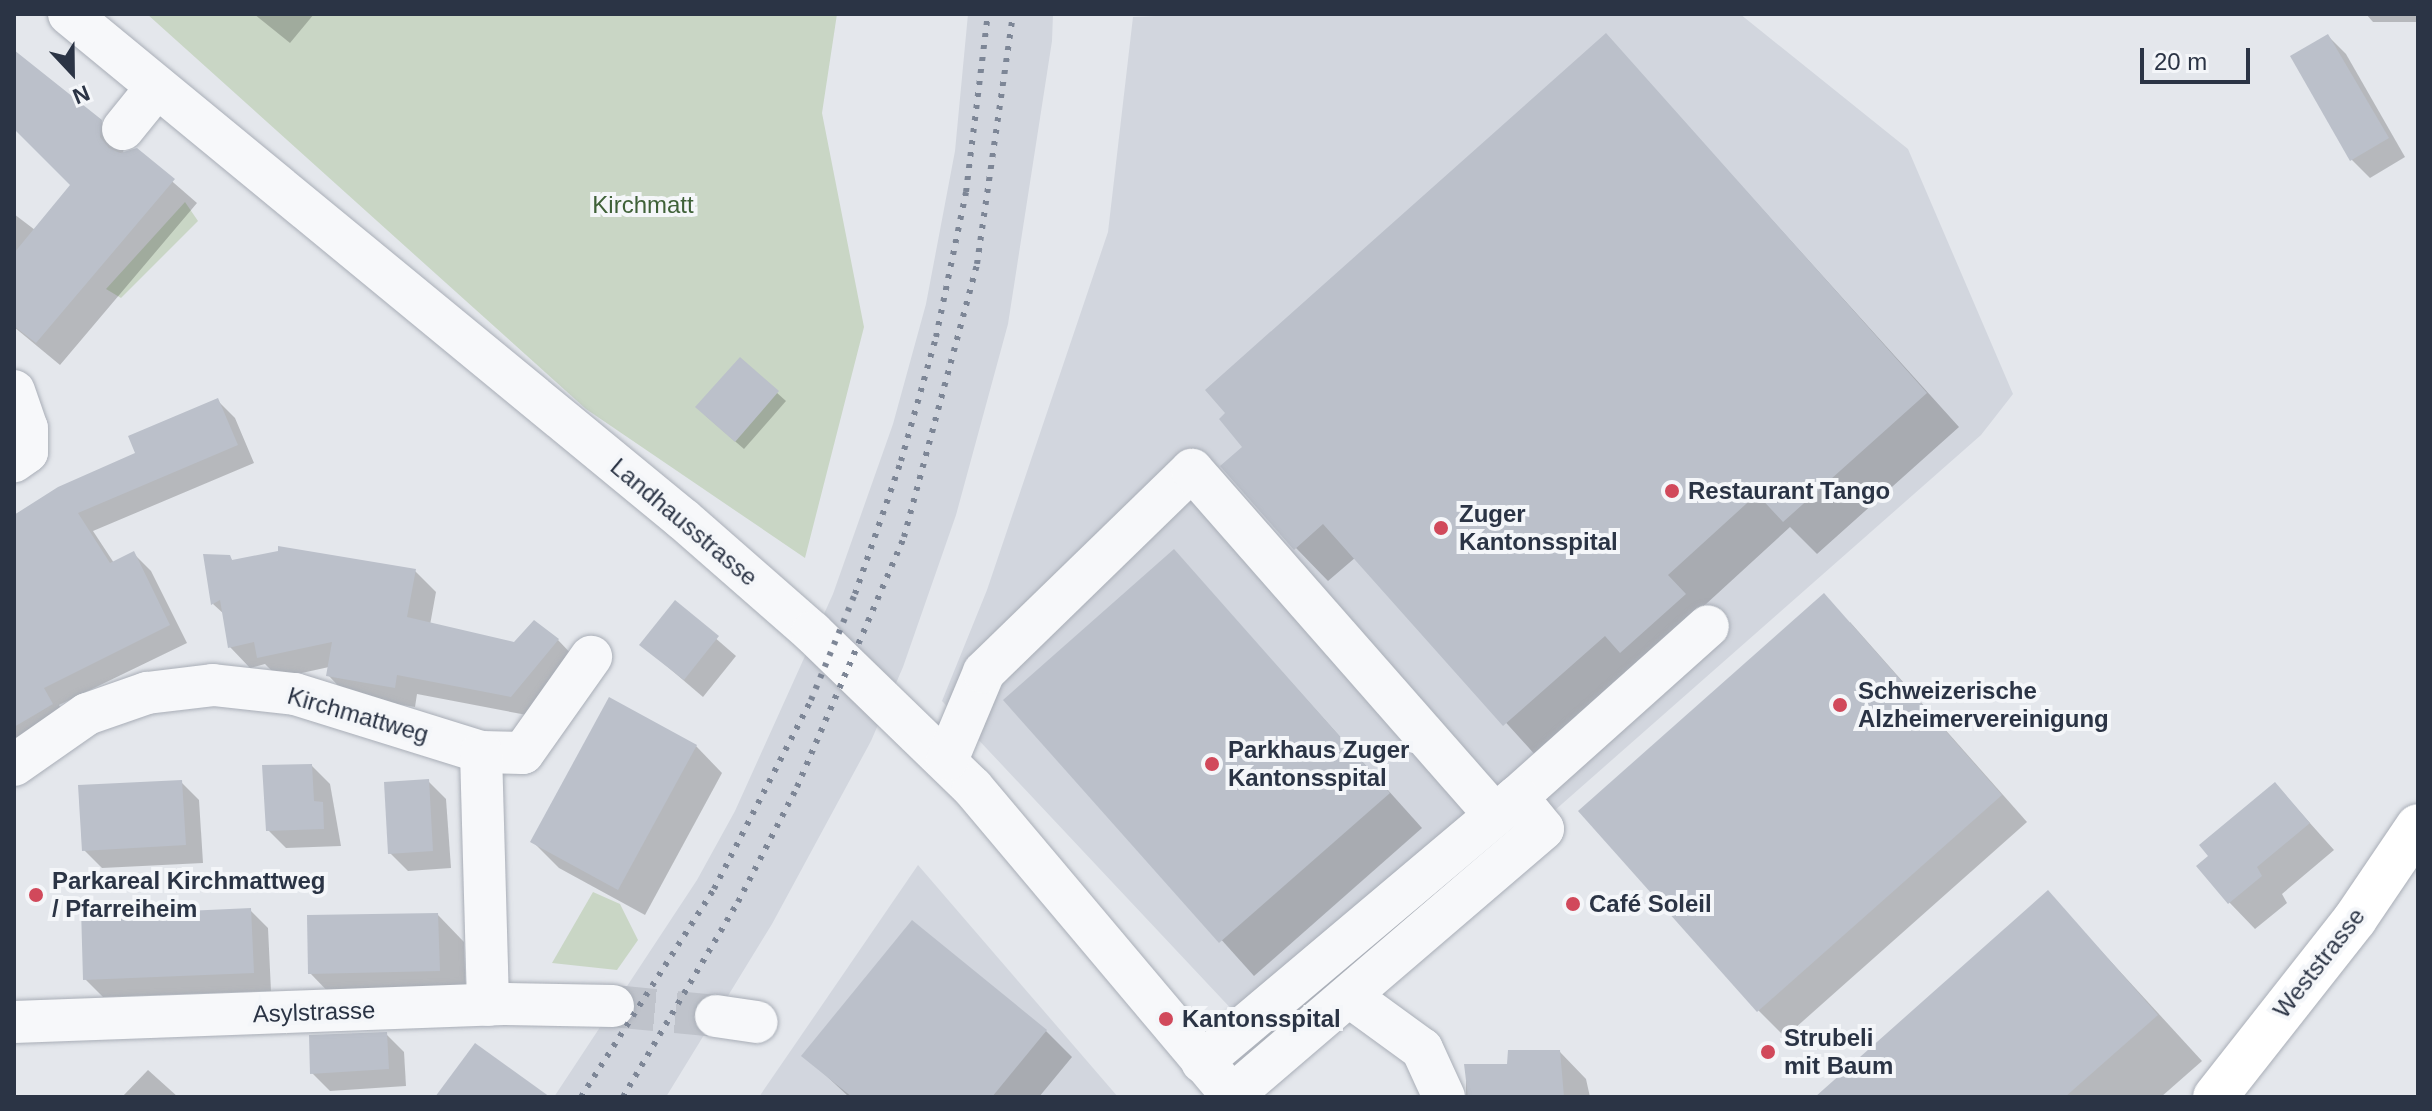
<!DOCTYPE html>
<html>
<head>
<meta charset="utf-8">
<style>
	body { margin:0 }
	#map { position:relative; width:2432px; height:1111px; overflow:hidden; background:#e4e7ec; font-family:Helvetica,sans-serif }
	div>[style] { position:absolute }
	.built>* { inset:0; background:#d2d6de }
	.green>* { inset:0; background:#c9d6c5 }
	.shadow>* { inset:0; background:#0003 }
	.building>* { inset:0; background:#bbc0ca }
	.minor-tunnel>* { height:42px; margin-top:-21px; transform-origin:0; background:repeating-linear-gradient(90deg,#bfc3cb 0 42px,transparent 0 63px) }
	.roads { filter:drop-shadow(0 0 2px #a9aeb7) drop-shadow(0 0 2px #a9aeb7) }
	.minor>* { height:42px; margin:-21px; padding:0 21px; transform-origin:21px; border-radius:21px; background:#f7f8fa }
	.major>* { height:44px; margin:-22px; padding:0 22px; transform-origin:22px; border-radius:22px; background:#fff }
	.rail>* { height:6px; margin-top:-3px; transform-origin:0; background:repeating-linear-gradient(90deg,#7d8696 0 4px,transparent 0 12px) }
	.dots>* { width:22px; height:22px; translate:-50% -50%; box-sizing:border-box; border:4px solid #f4f6f9; border-radius:50% }
	span { translate:-50% -50%; white-space:nowrap; text-align:center; line-height:1.15; -webkit-text-stroke:8px #f4f6f9; paint-order:stroke }
	.park-label { font-size:24px; color:#3f6138 }
	.poi-label { font-size:24px; color:#2b3445; font-weight:700 }
	.left { translate:0 -50%; text-align:left }
	.street-label { font-size:24px; color:#2b3445 }
	.frame { position:absolute; inset:0; border:16px solid #2b3445; pointer-events:none }
	.north { position:absolute; left:32px; top:32px; width:80px; height:80px; -webkit-text-stroke:6px #f4f6f9; paint-order:stroke; rotate:158deg; font-size:22px; font-weight:700; line-height:32px; text-align:center; color:#2b3445 }
	.north::after { content:''; display:block; margin:auto; width:28px; height:36px; background:#2b3445; clip-path:polygon(50% 0,100% 100%,50% 72%,0 100%) }
	.scale { position:absolute; left:2140px; top:48px; width:110px; height:36px; box-sizing:border-box; border:4px solid #2b3445; border-top:0; padding-left:10px; font-size:24px; line-height:28px; white-space:nowrap; color:#2b3445; -webkit-text-stroke:6px #f4f6f9; paint-order:stroke }
</style>
</head>
<body>
<div id="map">
	<div class="built">
		<div style="clip-path:polygon(968px 14px,1053px 14px,1052px 41px,1008px 324px,956px 515px,903px 667px,871px 741px,772px 924px,666px 1097px,554px 1097px,697px 880px,735px 811px,833px 594px,893px 424px,926px 304px,955px 151px)"></div>
		<div style="clip-path:polygon(1200px 14px,1740px 14px,1908px 149px,2013px 394px,1981px 435px,1529px 833px,1268px 1048px,942px 701px,987px 590px,1108px 232px,1133px 17px)"></div>
		<div style="clip-path:polygon(918px 865px,1118px 1097px,759px 1097px)"></div>
	</div>
	<div class="green">
		<div style="clip-path:polygon(147px 14px,837px 14px,822px 113px,864px 327px,805px 558px,586px 409px)"></div>
		<div style="clip-path:polygon(185px 202px,198px 221px,121px 298px,106px 289px)"></div>
		<div style="clip-path:polygon(593px 892px,620px 904px,638px 940px,617px 970px,552px 963px)"></div>
	</div>
	<div class="shadow">
		<div style="clip-path:polygon(254px 14px,314px 14px,290px 43px)"></div>
		<div style="clip-path:polygon(2366px 14px,2418px 14px,2418px 22px,2373px 22px)"></div>
		<div style="clip-path:polygon(1606px 36px,1959px 427px,1817px 554px,1790px 527px,1538px 758px,1356px 557px,1328px 581px,1296px 548px,1245px 447px)"></div>
		<div style="clip-path:polygon(2328px 36px,2346px 54px,2405px 157px,2370px 178px,2352px 160px)"></div>
		<div style="clip-path:polygon(14px 52px,100px 121px,124px 145px,123px 154px,136px 150px,197px 203px,60px 365px,14px 327px,14px 214px,35px 230px,73px 185px,14px 126px)"></div>
		<div style="clip-path:polygon(740px 360px,786px 401px,744px 449px,706px 416px)"></div>
		<div style="clip-path:polygon(217px 400px,235px 418px,254px 463px,93px 531px,114px 563px,133px 553px,151px 571px,187px 643px,59px 705px,69px 722px,14px 754px,14px 515px,137px 454px)"></div>
		<div style="clip-path:polygon(1174px 552px,1422px 828px,1254px 976px,1006px 700px)"></div>
		<div style="clip-path:polygon(229px 557px,234px 562px,415px 571px,436px 592px,430px 625px,514px 645px,558px 640px,578px 661px,532px 716px,417px 694px,415px 707px,348px 696px,328px 675px,329px 667px,279px 678px,265px 664px,250px 668px,230px 647px,225px 615px,213px 604px)"></div>
		<div style="clip-path:polygon(675px 603px,736px 656px,703px 697px,642px 645px)"></div>
		<div style="clip-path:polygon(1850px 622px,2027px 822px,1785px 1037px,1758px 1010px)"></div>
		<div style="clip-path:polygon(696px 746px,722px 773px,645px 915px,559px 868px,532px 841px)"></div>
		<div style="clip-path:polygon(312px 766px,330px 784px,341px 846px,286px 848px,268px 830px)"></div>
		<div style="clip-path:polygon(428px 781px,446px 799px,451px 868px,408px 871px,390px 853px)"></div>
		<div style="clip-path:polygon(181px 782px,199px 800px,203px 863px,102px 868px,84px 850px)"></div>
		<div style="clip-path:polygon(2275px 784px,2334px 850px,2282px 894px,2287px 903px,2255px 929px,2229px 902px)"></div>
		<div style="clip-path:polygon(2048px 893px,2202px 1061px,2161px 1097px,1818px 1097px)"></div>
		<div style="clip-path:polygon(142px 910px,147px 915px,250px 910px,268px 928px,271px 991px,103px 997px,85px 979px)"></div>
		<div style="clip-path:polygon(438px 915px,464px 942px,466px 997px,336px 1000px,310px 973px)"></div>
		<div style="clip-path:polygon(1046px 1031px,1072px 1057px,1039px 1097px,849px 1097px,804px 1055px)"></div>
		<div style="clip-path:polygon(386px 1034px,404px 1052px,406px 1086px,330px 1091px,312px 1073px)"></div>
		<div style="clip-path:polygon(1560px 1052px,1586px 1079px,1590px 1097px,1466px 1097px,1466px 1066px,1509px 1066px)"></div>
		<div style="clip-path:polygon(148px 1070px,178px 1097px,122px 1097px)"></div>
	</div>
	<div class="building">
		<div style="clip-path:polygon(1606px 33px,1927px 393px,1783px 522px,1757px 494px,1668px 575px,1686px 594px,1620px 653px,1605px 636px,1503px 726px,1323px 524px,1294px 550px,1220px 466px,1242px 447px,1219px 419px,1225px 413px,1205px 390px)"></div>
		<div style="clip-path:polygon(2328px 34px,2389px 138px,2350px 161px,2290px 56px)"></div>
		<div style="clip-path:polygon(14px 50px,102px 120px,100px 137px,109px 148px,120px 153px,137px 148px,175px 179px,36px 343px,14px 326px,14px 253px,70px 185px,14px 129px)"></div>
		<div style="clip-path:polygon(740px 357px,779px 391px,735px 442px,695px 407px)"></div>
		<div style="clip-path:polygon(218px 398px,238px 445px,78px 513px,110px 563px,134px 551px,170px 625px,44px 688px,53px 704px,14px 727px,14px 515px,58px 487px,135px 453px,128px 436px)"></div>
		<div style="clip-path:polygon(278px 546px,416px 569px,407px 617px,514px 642px,534px 620px,559px 639px,511px 697px,397px 675px,395px 688px,326px 676px,332px 642px,257px 658px,254px 642px,228px 648px,220px 600px,211px 605px,203px 554px,230px 555px,232px 560px,278px 551px)"></div>
		<div style="clip-path:polygon(1174px 549px,1390px 793px,1219px 943px,1003px 700px)"></div>
		<div style="clip-path:polygon(1824px 593px,2002px 795px,1757px 1012px,1578px 811px)"></div>
		<div style="clip-path:polygon(675px 600px,719px 636px,684px 680px,639px 645px)"></div>
		<div style="clip-path:polygon(609px 697px,697px 745px,618px 890px,530px 842px)"></div>
		<div style="clip-path:polygon(312px 764px,314px 801px,323px 802px,324px 829px,266px 831px,262px 765px)"></div>
		<div style="clip-path:polygon(429px 779px,433px 851px,388px 854px,384px 782px)"></div>
		<div style="clip-path:polygon(182px 780px,186px 845px,82px 851px,78px 785px)"></div>
		<div style="clip-path:polygon(2275px 782px,2310px 823px,2257px 867px,2262px 876px,2228px 904px,2196px 866px,2208px 856px,2199px 845px)"></div>
		<div style="clip-path:polygon(2048px 890px,2158px 1015px,2065px 1097px,1815px 1097px)"></div>
		<div style="clip-path:polygon(81px 908px,143px 908px,143px 913px,251px 908px,254px 973px,83px 980px)"></div>
		<div style="clip-path:polygon(438px 913px,440px 971px,308px 974px,307px 915px)"></div>
		<div style="clip-path:polygon(912px 920px,1047px 1030px,992px 1097px,852px 1097px,801px 1056px)"></div>
		<div style="clip-path:polygon(387px 1032px,389px 1069px,310px 1074px,309px 1035px)"></div>
		<div style="clip-path:polygon(475px 1043px,550px 1097px,435px 1097px)"></div>
		<div style="clip-path:polygon(1508px 1050px,1560px 1050px,1564px 1097px,1468px 1097px,1464px 1064px,1507px 1064px)"></div>
	</div>
	<div class="minor-tunnel">
		<div style="left:613px;top:1006px;width:103px;rotate:5.5deg"></div>
	</div>
	<div class="roads">
		<div class="minor">
			<div style="left:69px;top:14px;width:796px;rotate:39.45deg"></div>
			<div style="left:684px;top:520px;width:170px;rotate:41.2deg"></div>
			<div style="left:812px;top:632px;width:224px;rotate:44.1deg"></div>
			<div style="left:973px;top:788px;width:404px;rotate:49.9deg"></div>
			<div style="left:123px;top:129px;width:54px;rotate:-51deg"></div>
			<div style="left:14px;top:391px;width:39px;rotate:71deg"></div>
			<div style="left:27px;top:428px;width:24px;rotate:90deg"></div>
			<div style="left:27px;top:452px;width:16px;rotate:145deg"></div>
			<div style="left:481px;top:752px;width:42px;rotate:1.4deg"></div>
			<div style="left:523px;top:753px;width:118px;rotate:-54.7deg"></div>
			<div style="left:947px;top:760px;width:95px;rotate:-67.2deg"></div>
			<div style="left:984px;top:672px;width:290px;rotate:-44.2deg"></div>
			<div style="left:1192px;top:470px;width:459px;rotate:48.7deg"></div>
			<div style="left:14px;top:765px;width:89px;rotate:-34.9deg"></div>
			<div style="left:87px;top:714px;width:64px;rotate:-19.3deg"></div>
			<div style="left:147px;top:693px;width:66px;rotate:-6.9deg"></div>
			<div style="left:213px;top:685px;width:82px;rotate:6.3deg"></div>
			<div style="left:295px;top:694px;width:195px;rotate:17.3deg"></div>
			<div style="left:481px;top:752px;width:253px;rotate:88.4deg"></div>
			<div style="left:1517px;top:797px;width:256px;rotate:-41.8deg"></div>
			<div style="left:1349px;top:996px;width:90px;rotate:36deg"></div>
			<div style="left:1422px;top:1049px;width:53px;rotate:65.4deg"></div>
			<div style="left:716px;top:1016px;width:41px;rotate:8.3deg"></div>
			<div style="left:14px;top:1022px;width:492px;rotate:-2.1deg"></div>
			<div style="left:506px;top:1004px;width:107px;rotate:1.1deg"></div>
			<div style="left:1202px;top:1062px;width:412px;rotate:-40.1deg"></div>
			<div style="left:1517px;top:797px;width:41px;rotate:50.9deg"></div>
			<div style="left:1543px;top:829px;width:410px;rotate:139.4deg"></div>
		</div>
		<div class="major">
			<div style="left:2215px;top:1097px;width:226px;rotate:-51.8deg"></div>
			<div style="left:2355px;top:919px;width:112px;rotate:-55.9deg"></div>
		</div>
	</div>
	<div class="rail">
		<div style="left:581px;top:1097px;width:247px;rotate:-57.4deg"></div>
		<div style="left:714px;top:889px;width:212px;rotate:-62.8deg"></div>
		<div style="left:811px;top:700px;width:115px;rotate:-67.5deg"></div>
		<div style="left:855px;top:594px;width:141px;rotate:-70.9deg"></div>
		<div style="left:901px;top:461px;width:129px;rotate:-74.2deg"></div>
		<div style="left:936px;top:337px;width:148px;rotate:-78.3deg"></div>
		<div style="left:966px;top:192px;width:179px;rotate:-83deg"></div>
		<div style="left:623px;top:1097px;width:226px;rotate:-59.5deg"></div>
		<div style="left:738px;top:902px;width:129px;rotate:-62.8deg"></div>
		<div style="left:797px;top:787px;width:272px;rotate:-66.8deg"></div>
		<div style="left:904px;top:537px;width:283px;rotate:-75deg"></div>
		<div style="left:977px;top:264px;width:253px;rotate:-81.8deg"></div>
	</div>
	<div class="dots">
		<div style="left:1672px;top:491px;background:#d1495b"></div>
		<div style="left:1441px;top:528px;background:#d1495b"></div>
		<div style="left:1840px;top:705px;background:#d1495b"></div>
		<div style="left:1212px;top:764px;background:#d1495b"></div>
		<div style="left:36px;top:895px;background:#d1495b"></div>
		<div style="left:1573px;top:904px;background:#d1495b"></div>
		<div style="left:1166px;top:1019px;background:#d1495b"></div>
		<div style="left:1768px;top:1052px;background:#d1495b"></div>
	</div>
	<div class="park-label">
		<span style="left:643px;top:205px">Kirchmatt</span>
	</div>
	<div class="poi-label">
		<span class="left" style="left:1688px;top:491px">Restaurant Tango</span>
		<span class="left" style="left:1459px;top:528px">Zuger<br>Kantonsspital</span>
		<span class="left" style="left:1858px;top:705px">Schweizerische<br>Alzheimervereinigung</span>
		<span class="left" style="left:1228px;top:764px">Parkhaus Zuger<br>Kantonsspital</span>
		<span class="left" style="left:52px;top:895px">Parkareal Kirchmattweg<br>/ Pfarreiheim</span>
		<span class="left" style="left:1589px;top:904px">Café Soleil</span>
		<span class="left" style="left:1182px;top:1019px">Kantonsspital</span>
		<span class="left" style="left:1784px;top:1052px">Strubeli<br>mit Baum</span>
	</div>
	<div class="street-label">
		<span style="left:684px;top:522px;rotate:40deg">Landhausstrasse</span>
		<span style="left:358px;top:715px;rotate:16deg">Kirchmattweg</span>
		<span style="left:2319px;top:963px;rotate:-52deg">Weststrasse</span>
		<span style="left:314px;top:1012px;rotate:-2deg">Asylstrasse</span>
	</div>
	<div class="frame"></div>
	<div class="north">N</div>
	<div class="scale">20 m</div>
</div>
</body>
</html>
